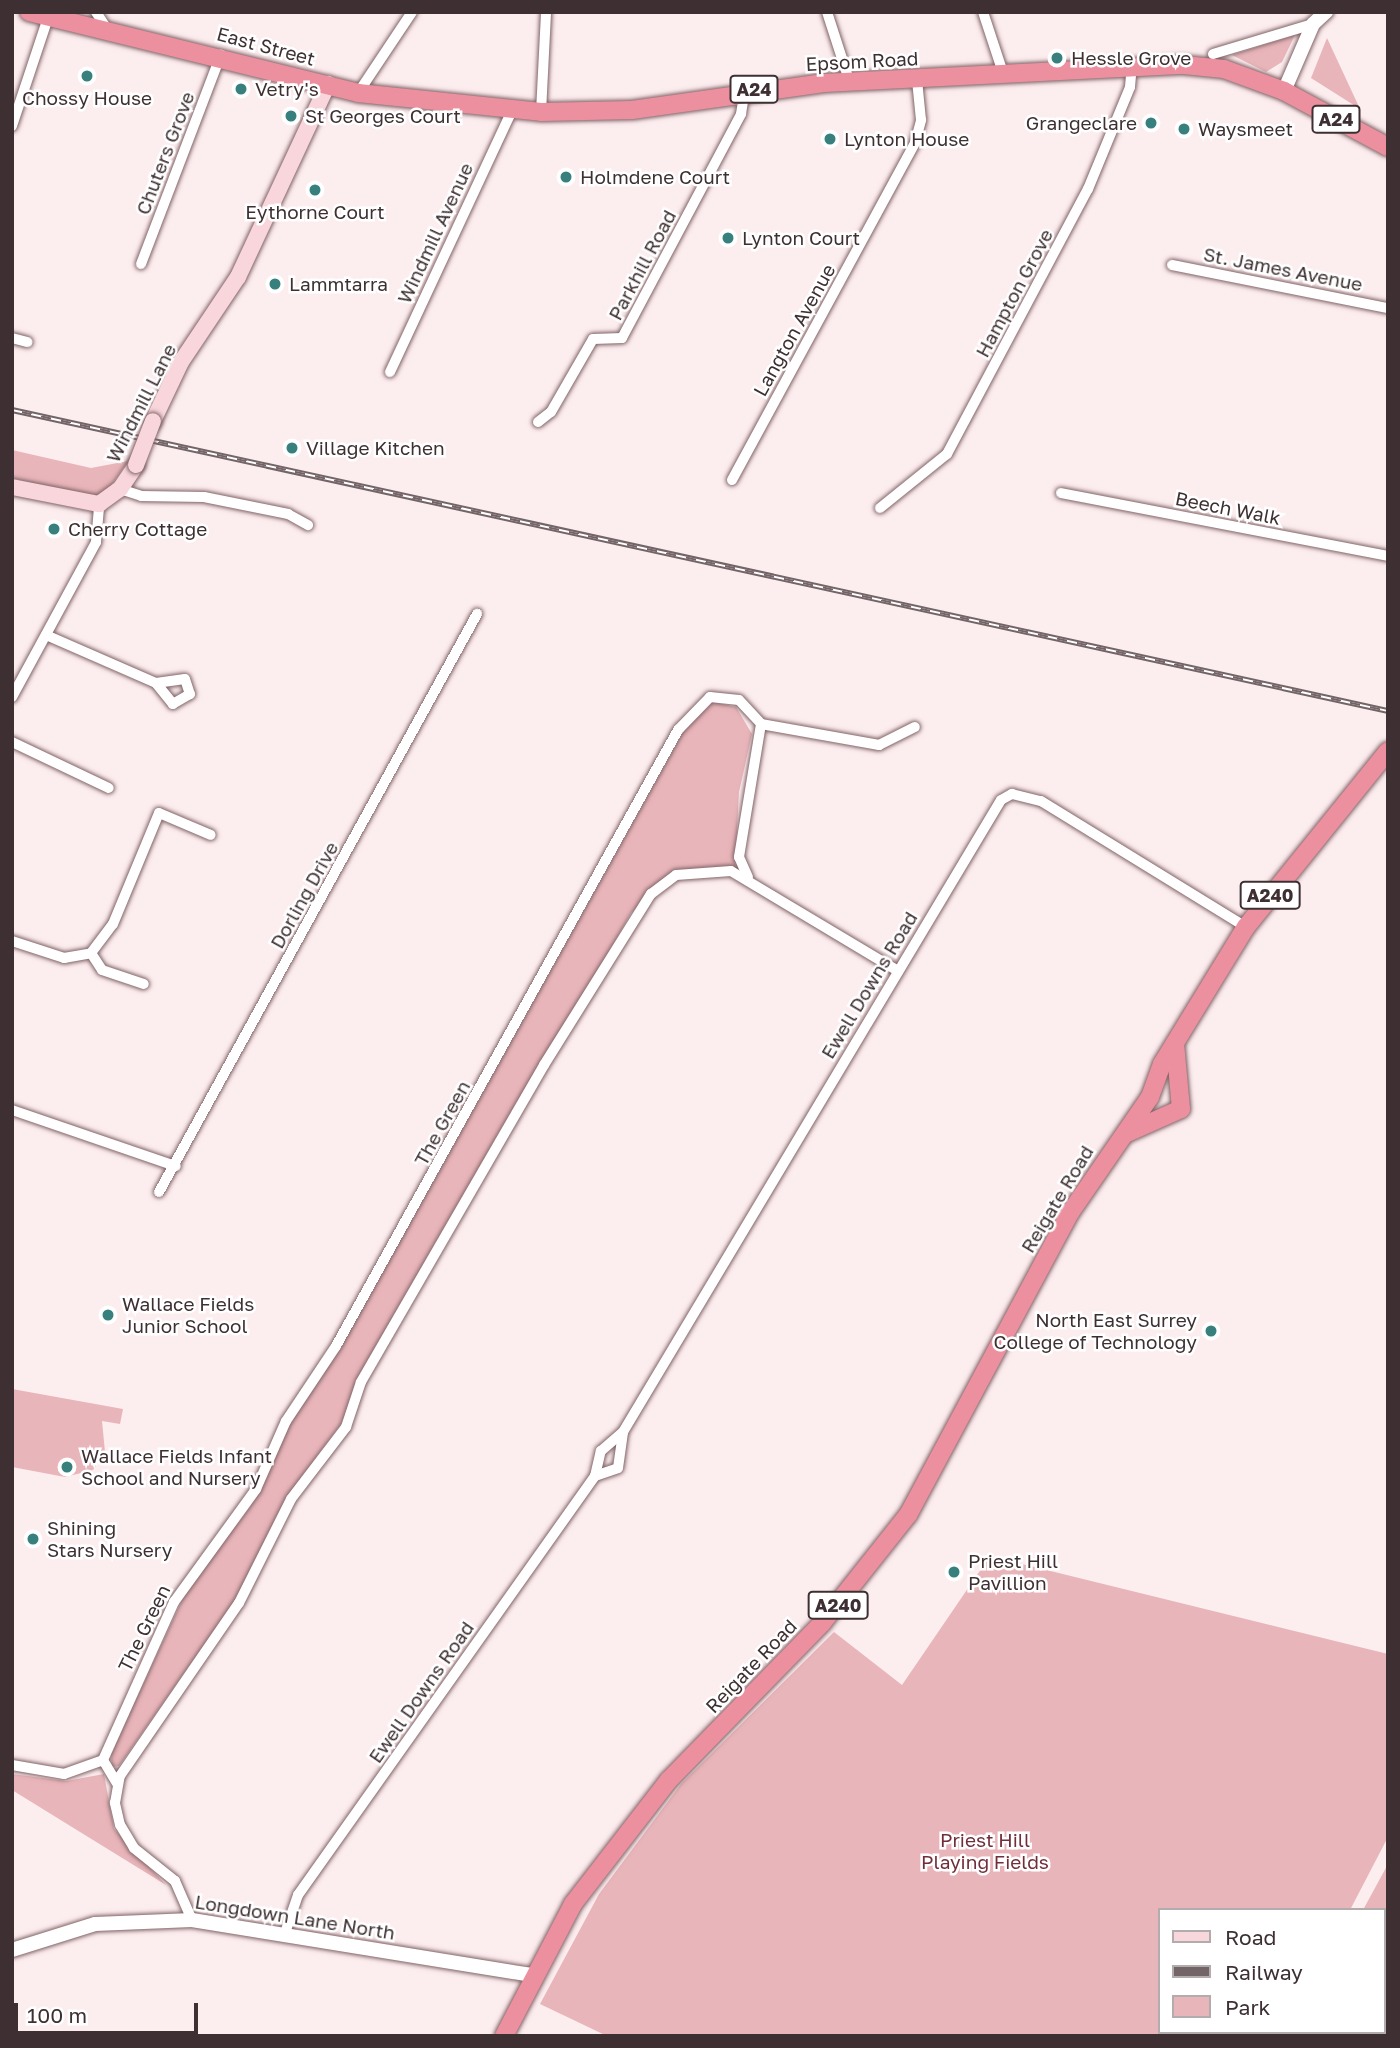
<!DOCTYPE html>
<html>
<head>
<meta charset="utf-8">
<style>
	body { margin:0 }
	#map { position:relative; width:1400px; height:2048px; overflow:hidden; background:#fcedef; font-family:"Golos Text",sans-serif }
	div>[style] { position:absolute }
	.green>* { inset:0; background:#e8b5ba }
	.roads { filter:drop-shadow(0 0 2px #816366) drop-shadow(0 0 2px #816366) }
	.minor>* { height:10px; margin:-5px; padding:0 5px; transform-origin:5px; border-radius:5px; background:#fff }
	.tertiary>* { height:14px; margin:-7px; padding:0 7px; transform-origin:7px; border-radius:7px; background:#fff }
	.secondary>* { height:16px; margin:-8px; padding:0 8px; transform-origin:8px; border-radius:8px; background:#f8d6db }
	.trunk>* { height:18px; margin:-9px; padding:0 9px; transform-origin:9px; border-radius:9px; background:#ec909f }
	.rail>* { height:6px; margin-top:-3px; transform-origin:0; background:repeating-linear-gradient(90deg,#fff 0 10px,#736567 0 20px); box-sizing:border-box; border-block:2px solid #736567 }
	.bridges { filter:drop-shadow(0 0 2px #816366) drop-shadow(0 0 2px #816366) }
	.secondary-bridge>* { height:16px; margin:-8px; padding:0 8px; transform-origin:8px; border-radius:8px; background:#f8d6db }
	.dots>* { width:19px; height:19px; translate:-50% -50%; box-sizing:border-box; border:4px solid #fff; border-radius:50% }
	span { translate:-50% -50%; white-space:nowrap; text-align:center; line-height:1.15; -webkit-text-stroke:5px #fff; paint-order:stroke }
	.shield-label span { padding:2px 5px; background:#fff; border:2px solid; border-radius:5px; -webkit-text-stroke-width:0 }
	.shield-label { font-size:18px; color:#3e3032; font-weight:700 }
	.street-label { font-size:19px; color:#3e3032 }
	.poi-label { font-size:19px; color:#3e3032 }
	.left { translate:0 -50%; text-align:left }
	.right { translate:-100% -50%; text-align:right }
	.park-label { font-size:19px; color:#712e3a }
	.frame { position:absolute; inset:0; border:14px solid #3e3032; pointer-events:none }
	.legend { position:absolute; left:1158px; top:1908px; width:228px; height:126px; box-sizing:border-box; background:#fff; border:2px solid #b2acad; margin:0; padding:9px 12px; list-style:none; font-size:21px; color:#3e3032 }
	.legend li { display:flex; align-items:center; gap:14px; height:35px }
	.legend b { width:35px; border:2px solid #b2acad }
	.scale { position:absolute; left:14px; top:2003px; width:184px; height:32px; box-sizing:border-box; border:4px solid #3e3032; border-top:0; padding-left:9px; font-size:21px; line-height:24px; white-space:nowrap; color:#3e3032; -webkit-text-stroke:5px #fff; paint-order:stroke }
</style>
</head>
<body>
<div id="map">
	<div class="green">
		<div style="clip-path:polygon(1295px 35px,1282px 62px,1266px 72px,1232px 55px)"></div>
		<div style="clip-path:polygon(1327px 38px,1360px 109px,1311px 78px)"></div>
		<div style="clip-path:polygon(12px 450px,91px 468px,128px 461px,103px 497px,91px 498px,12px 478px)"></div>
		<div style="clip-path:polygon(713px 702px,736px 707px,752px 734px,739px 792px,735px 868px,673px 874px,631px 913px,341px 1424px,288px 1495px,235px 1600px,119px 1766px,112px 1767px,111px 1754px,184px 1596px,250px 1507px,289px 1423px,340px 1349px,685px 729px)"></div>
		<div style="clip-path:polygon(12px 1389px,123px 1409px,120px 1424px,102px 1421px,105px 1452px,93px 1470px,65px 1477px,12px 1467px)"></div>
		<div style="clip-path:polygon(990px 1556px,1388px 1654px,1388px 1837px,1350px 1910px,1160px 1910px,1160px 2032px,1283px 2036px,607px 2036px,540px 2004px,599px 1894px,681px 1784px,834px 1632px,902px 1685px)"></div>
		<div style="clip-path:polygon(12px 1774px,66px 1781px,104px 1774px,114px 1829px,166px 1885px,12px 1790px)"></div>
		<div style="clip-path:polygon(1388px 1864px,1388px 2036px,1295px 2036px,1384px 2032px,1384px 1910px,1363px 1910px)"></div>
	</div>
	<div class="roads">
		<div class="minor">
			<div style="left:96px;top:12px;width:20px;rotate:57deg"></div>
			<div style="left:827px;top:12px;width:75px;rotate:72.1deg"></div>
			<div style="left:983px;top:12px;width:64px;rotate:71.8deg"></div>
			<div style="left:1213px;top:54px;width:104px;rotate:-16.7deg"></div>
			<div style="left:358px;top:93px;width:97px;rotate:-56.3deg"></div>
			<div style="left:541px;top:112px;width:100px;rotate:-87.1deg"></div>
			<div style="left:12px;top:126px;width:120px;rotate:-71.6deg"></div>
			<div style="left:141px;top:264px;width:224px;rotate:-69.1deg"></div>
			<div style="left:1172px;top:265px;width:220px;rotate:11.3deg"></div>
			<div style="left:12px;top:338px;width:16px;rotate:15deg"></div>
			<div style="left:390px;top:372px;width:289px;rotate:-65deg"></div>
			<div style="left:538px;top:422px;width:16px;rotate:-38deg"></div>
			<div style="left:551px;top:412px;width:84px;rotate:-60.1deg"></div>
			<div style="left:593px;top:339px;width:29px;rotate:-2deg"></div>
			<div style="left:622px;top:338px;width:254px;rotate:-62deg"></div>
			<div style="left:741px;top:114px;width:24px;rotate:-81deg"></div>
			<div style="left:732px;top:480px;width:383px;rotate:-61.5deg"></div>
			<div style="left:915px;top:143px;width:24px;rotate:-75deg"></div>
			<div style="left:921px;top:120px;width:40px;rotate:-95.7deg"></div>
			<div style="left:120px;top:489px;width:22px;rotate:18deg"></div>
			<div style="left:141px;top:496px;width:63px;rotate:0.9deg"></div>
			<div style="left:204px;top:497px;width:86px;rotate:11.4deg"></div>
			<div style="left:288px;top:514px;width:23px;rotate:29deg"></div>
			<div style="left:1061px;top:493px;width:333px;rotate:10.9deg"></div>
			<div style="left:880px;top:508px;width:86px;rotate:-38.9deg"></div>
			<div style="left:947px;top:454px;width:300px;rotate:-62deg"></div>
			<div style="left:1088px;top:189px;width:110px;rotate:-67.6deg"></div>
			<div style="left:1130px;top:87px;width:23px;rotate:-85deg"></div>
			<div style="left:46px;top:635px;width:120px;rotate:23.6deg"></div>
			<div style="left:156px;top:683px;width:29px;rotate:-8deg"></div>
			<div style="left:185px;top:679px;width:16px;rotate:72deg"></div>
			<div style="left:190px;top:694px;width:20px;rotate:150deg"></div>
			<div style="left:173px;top:704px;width:27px;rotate:-129deg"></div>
			<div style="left:12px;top:697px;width:176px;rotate:-61.5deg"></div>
			<div style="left:96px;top:542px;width:38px;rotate:-85deg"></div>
			<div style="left:761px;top:724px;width:120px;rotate:10.1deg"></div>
			<div style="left:879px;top:745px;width:40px;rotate:-26.6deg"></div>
			<div style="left:12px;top:742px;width:107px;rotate:25.4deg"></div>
			<div style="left:12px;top:941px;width:55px;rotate:18.1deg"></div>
			<div style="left:64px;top:958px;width:27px;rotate:-10deg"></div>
			<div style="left:91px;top:953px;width:36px;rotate:-53deg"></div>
			<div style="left:113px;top:924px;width:120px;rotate:-67.5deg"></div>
			<div style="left:159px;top:813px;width:56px;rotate:22.9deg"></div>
			<div style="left:91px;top:953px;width:20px;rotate:57deg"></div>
			<div style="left:102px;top:970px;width:44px;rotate:18.4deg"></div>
			<div style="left:12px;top:1110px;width:173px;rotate:18.9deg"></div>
			<div style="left:159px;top:1192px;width:660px;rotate:-61.18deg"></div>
			<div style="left:595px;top:1476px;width:24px;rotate:-19deg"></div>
			<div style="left:618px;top:1468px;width:36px;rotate:-82deg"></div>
			<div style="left:103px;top:1760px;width:27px;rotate:59deg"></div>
			<div style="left:12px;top:1765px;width:53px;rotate:9.8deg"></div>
			<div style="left:64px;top:1774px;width:41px;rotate:-19.7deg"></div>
			<div style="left:103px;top:1760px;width:173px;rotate:-65.8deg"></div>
			<div style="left:174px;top:1602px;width:140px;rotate:-54deg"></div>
			<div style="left:256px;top:1489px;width:74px;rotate:-66.2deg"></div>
			<div style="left:286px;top:1421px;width:90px;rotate:-56.3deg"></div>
			<div style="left:336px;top:1346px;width:705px;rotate:-60.96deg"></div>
			<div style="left:678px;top:730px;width:46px;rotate:-45.9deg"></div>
			<div style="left:710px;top:697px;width:29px;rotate:6deg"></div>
			<div style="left:739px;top:700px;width:33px;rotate:47deg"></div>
			<div style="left:761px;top:724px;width:135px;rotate:99.4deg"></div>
			<div style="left:739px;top:857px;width:22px;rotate:66deg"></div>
			<div style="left:192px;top:1920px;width:43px;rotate:-113.6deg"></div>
			<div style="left:175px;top:1881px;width:53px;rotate:-141.2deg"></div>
			<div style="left:134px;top:1848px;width:27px;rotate:-121deg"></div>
			<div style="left:120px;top:1825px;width:23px;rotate:-103deg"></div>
			<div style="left:115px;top:1803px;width:27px;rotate:-80deg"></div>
			<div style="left:120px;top:1776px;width:210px;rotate:-55.5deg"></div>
			<div style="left:239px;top:1603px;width:116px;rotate:-63.4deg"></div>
			<div style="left:291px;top:1499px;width:91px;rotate:-52.6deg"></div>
			<div style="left:346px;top:1427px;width:47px;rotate:-71.6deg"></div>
			<div style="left:361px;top:1382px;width:366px;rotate:-60deg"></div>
			<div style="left:544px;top:1065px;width:202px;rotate:-58deg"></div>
			<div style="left:651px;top:894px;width:31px;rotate:-37deg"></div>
			<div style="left:676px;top:875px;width:55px;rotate:-4.2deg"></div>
			<div style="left:731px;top:871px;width:195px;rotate:30.9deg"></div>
			<div style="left:285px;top:1933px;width:40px;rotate:-71.1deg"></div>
			<div style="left:298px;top:1895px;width:514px;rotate:-54.67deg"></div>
			<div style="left:595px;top:1476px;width:26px;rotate:-77deg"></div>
			<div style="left:601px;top:1451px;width:29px;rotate:-41deg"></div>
			<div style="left:623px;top:1432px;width:736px;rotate:-59.12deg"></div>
			<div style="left:1001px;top:800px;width:13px;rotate:-29deg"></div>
			<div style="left:1012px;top:794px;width:30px;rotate:14deg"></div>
			<div style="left:1041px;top:801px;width:241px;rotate:31.6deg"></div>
		</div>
		<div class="tertiary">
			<div style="left:1284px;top:91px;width:73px;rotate:-66.6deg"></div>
			<div style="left:1313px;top:24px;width:18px;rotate:-43deg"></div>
			<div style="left:12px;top:1950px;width:87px;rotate:-17.4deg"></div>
			<div style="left:95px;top:1924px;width:97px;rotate:-2.4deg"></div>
			<div style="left:192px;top:1920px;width:344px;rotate:9.2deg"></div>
		</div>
		<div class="secondary">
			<div style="left:153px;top:421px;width:65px;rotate:-64.6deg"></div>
			<div style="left:181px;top:362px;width:102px;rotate:-56.2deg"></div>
			<div style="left:238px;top:277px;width:213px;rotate:-65deg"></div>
			<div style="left:12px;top:487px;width:89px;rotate:11.1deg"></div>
			<div style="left:99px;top:504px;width:26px;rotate:-36deg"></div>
			<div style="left:120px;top:489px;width:29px;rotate:-56deg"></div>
		</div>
		<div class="trunk">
			<div style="left:29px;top:12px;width:339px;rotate:13.8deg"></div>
			<div style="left:358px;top:93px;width:184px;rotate:5.9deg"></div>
			<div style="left:541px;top:112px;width:91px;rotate:-1.3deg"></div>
			<div style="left:632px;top:110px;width:194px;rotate:-8deg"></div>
			<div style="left:824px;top:83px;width:360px;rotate:-2.9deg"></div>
			<div style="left:1184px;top:65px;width:40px;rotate:5.7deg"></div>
			<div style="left:1224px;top:69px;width:64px;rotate:20.1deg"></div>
			<div style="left:1284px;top:91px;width:118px;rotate:28.3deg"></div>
			<div style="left:1127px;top:1133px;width:59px;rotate:-24deg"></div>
			<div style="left:1181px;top:1109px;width:66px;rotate:-95.2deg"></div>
			<div style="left:504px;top:2036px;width:149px;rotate:-62.4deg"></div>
			<div style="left:573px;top:1904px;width:157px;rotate:-52.3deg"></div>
			<div style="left:669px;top:1780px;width:219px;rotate:-45.7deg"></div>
			<div style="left:822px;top:1623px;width:138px;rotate:-51.5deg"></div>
			<div style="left:908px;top:1515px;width:343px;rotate:-61.8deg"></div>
			<div style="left:1070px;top:1213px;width:141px;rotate:-55.4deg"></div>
			<div style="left:1150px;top:1097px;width:35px;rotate:-70deg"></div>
			<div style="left:1162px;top:1064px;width:161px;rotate:-58.5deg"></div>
			<div style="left:1246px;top:927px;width:226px;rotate:-51.1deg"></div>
		</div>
	</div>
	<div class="rail">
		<div style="left:12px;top:410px;width:1409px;rotate:12.34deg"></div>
	</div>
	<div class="bridges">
		<div class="secondary-bridge">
			<div style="left:136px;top:465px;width:47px;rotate:-68.9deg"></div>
		</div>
	</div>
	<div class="dots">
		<div style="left:1057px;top:58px;background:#38807d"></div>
		<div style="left:87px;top:76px;background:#38807d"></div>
		<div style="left:241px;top:89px;background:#38807d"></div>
		<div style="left:291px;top:116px;background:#38807d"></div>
		<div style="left:1151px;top:123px;background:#38807d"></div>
		<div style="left:1184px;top:129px;background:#38807d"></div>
		<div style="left:830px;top:139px;background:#38807d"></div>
		<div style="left:566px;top:177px;background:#38807d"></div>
		<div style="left:315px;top:190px;background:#38807d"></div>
		<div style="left:728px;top:238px;background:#38807d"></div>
		<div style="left:275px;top:284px;background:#38807d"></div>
		<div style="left:292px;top:448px;background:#38807d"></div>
		<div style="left:54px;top:529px;background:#38807d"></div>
		<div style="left:108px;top:1315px;background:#38807d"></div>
		<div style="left:1211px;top:1331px;background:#38807d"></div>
		<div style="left:67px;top:1467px;background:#38807d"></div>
		<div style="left:33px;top:1539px;background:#38807d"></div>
		<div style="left:954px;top:1572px;background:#38807d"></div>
	</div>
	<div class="shield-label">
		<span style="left:754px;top:89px">A24</span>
		<span style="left:1336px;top:119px">A24</span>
		<span style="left:1270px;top:895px">A240</span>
		<span style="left:838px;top:1605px">A240</span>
	</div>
	<div class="street-label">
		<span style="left:266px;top:46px;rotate:15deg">East Street</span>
		<span style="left:862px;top:61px;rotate:-3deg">Epsom Road</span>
		<span style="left:165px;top:153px;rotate:-69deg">Chuters Grove</span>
		<span style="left:435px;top:233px;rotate:-65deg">Windmill Avenue</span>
		<span style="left:642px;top:265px;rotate:-62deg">Parkhill Road</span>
		<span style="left:1283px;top:269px;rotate:11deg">St. James Avenue</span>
		<span style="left:1014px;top:293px;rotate:-62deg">Hampton Grove</span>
		<span style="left:794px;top:330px;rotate:-61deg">Langton Avenue</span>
		<span style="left:141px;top:403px;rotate:-63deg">Windmill Lane</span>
		<span style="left:1228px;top:508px;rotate:11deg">Beech Walk</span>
		<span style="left:304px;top:895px;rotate:-61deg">Dorling Drive</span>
		<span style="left:869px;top:985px;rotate:-59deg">Ewell Downs Road</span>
		<span style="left:442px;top:1123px;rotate:-61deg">The Green</span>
		<span style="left:1057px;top:1199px;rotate:-59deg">Reigate Road</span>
		<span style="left:144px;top:1628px;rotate:-64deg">The Green</span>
		<span style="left:751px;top:1666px;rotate:-46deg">Reigate Road</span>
		<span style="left:421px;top:1692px;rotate:-55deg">Ewell Downs Road</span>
		<span style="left:295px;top:1917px;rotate:9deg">Longdown Lane North</span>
	</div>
	<div class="poi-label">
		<span class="left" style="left:1071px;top:58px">Hessle Grove</span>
		<span class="left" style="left:255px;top:89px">Vetry's</span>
		<span style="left:87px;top:98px">Chossy House</span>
		<span class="left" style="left:305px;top:116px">St Georges Court</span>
		<span class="right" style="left:1137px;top:123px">Grangeclare</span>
		<span class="left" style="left:1198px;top:129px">Waysmeet</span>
		<span class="left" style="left:844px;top:139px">Lynton House</span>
		<span class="left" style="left:580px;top:177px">Holmdene Court</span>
		<span style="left:315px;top:212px">Eythorne Court</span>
		<span class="left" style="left:742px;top:238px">Lynton Court</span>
		<span class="left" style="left:289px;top:284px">Lammtarra</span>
		<span class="left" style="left:306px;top:448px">Village Kitchen</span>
		<span class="left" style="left:68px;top:529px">Cherry Cottage</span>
		<span class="left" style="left:122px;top:1315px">Wallace Fields<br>Junior School</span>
		<span class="right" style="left:1197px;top:1331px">North East Surrey<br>College of Technology</span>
		<span class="left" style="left:81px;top:1467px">Wallace Fields Infant<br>School and Nursery</span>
		<span class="left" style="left:47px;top:1539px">Shining<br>Stars Nursery</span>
		<span class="left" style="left:968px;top:1572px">Priest Hill<br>Pavillion</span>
	</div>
	<div class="park-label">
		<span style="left:985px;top:1851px">Priest Hill<br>Playing Fields</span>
	</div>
	<div class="frame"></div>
	<ul class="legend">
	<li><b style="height:9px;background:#f8d6db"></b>Road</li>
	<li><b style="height:9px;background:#736567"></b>Railway</li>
	<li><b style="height:19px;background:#e8b5ba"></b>Park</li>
	</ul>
	<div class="scale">100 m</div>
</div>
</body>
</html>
